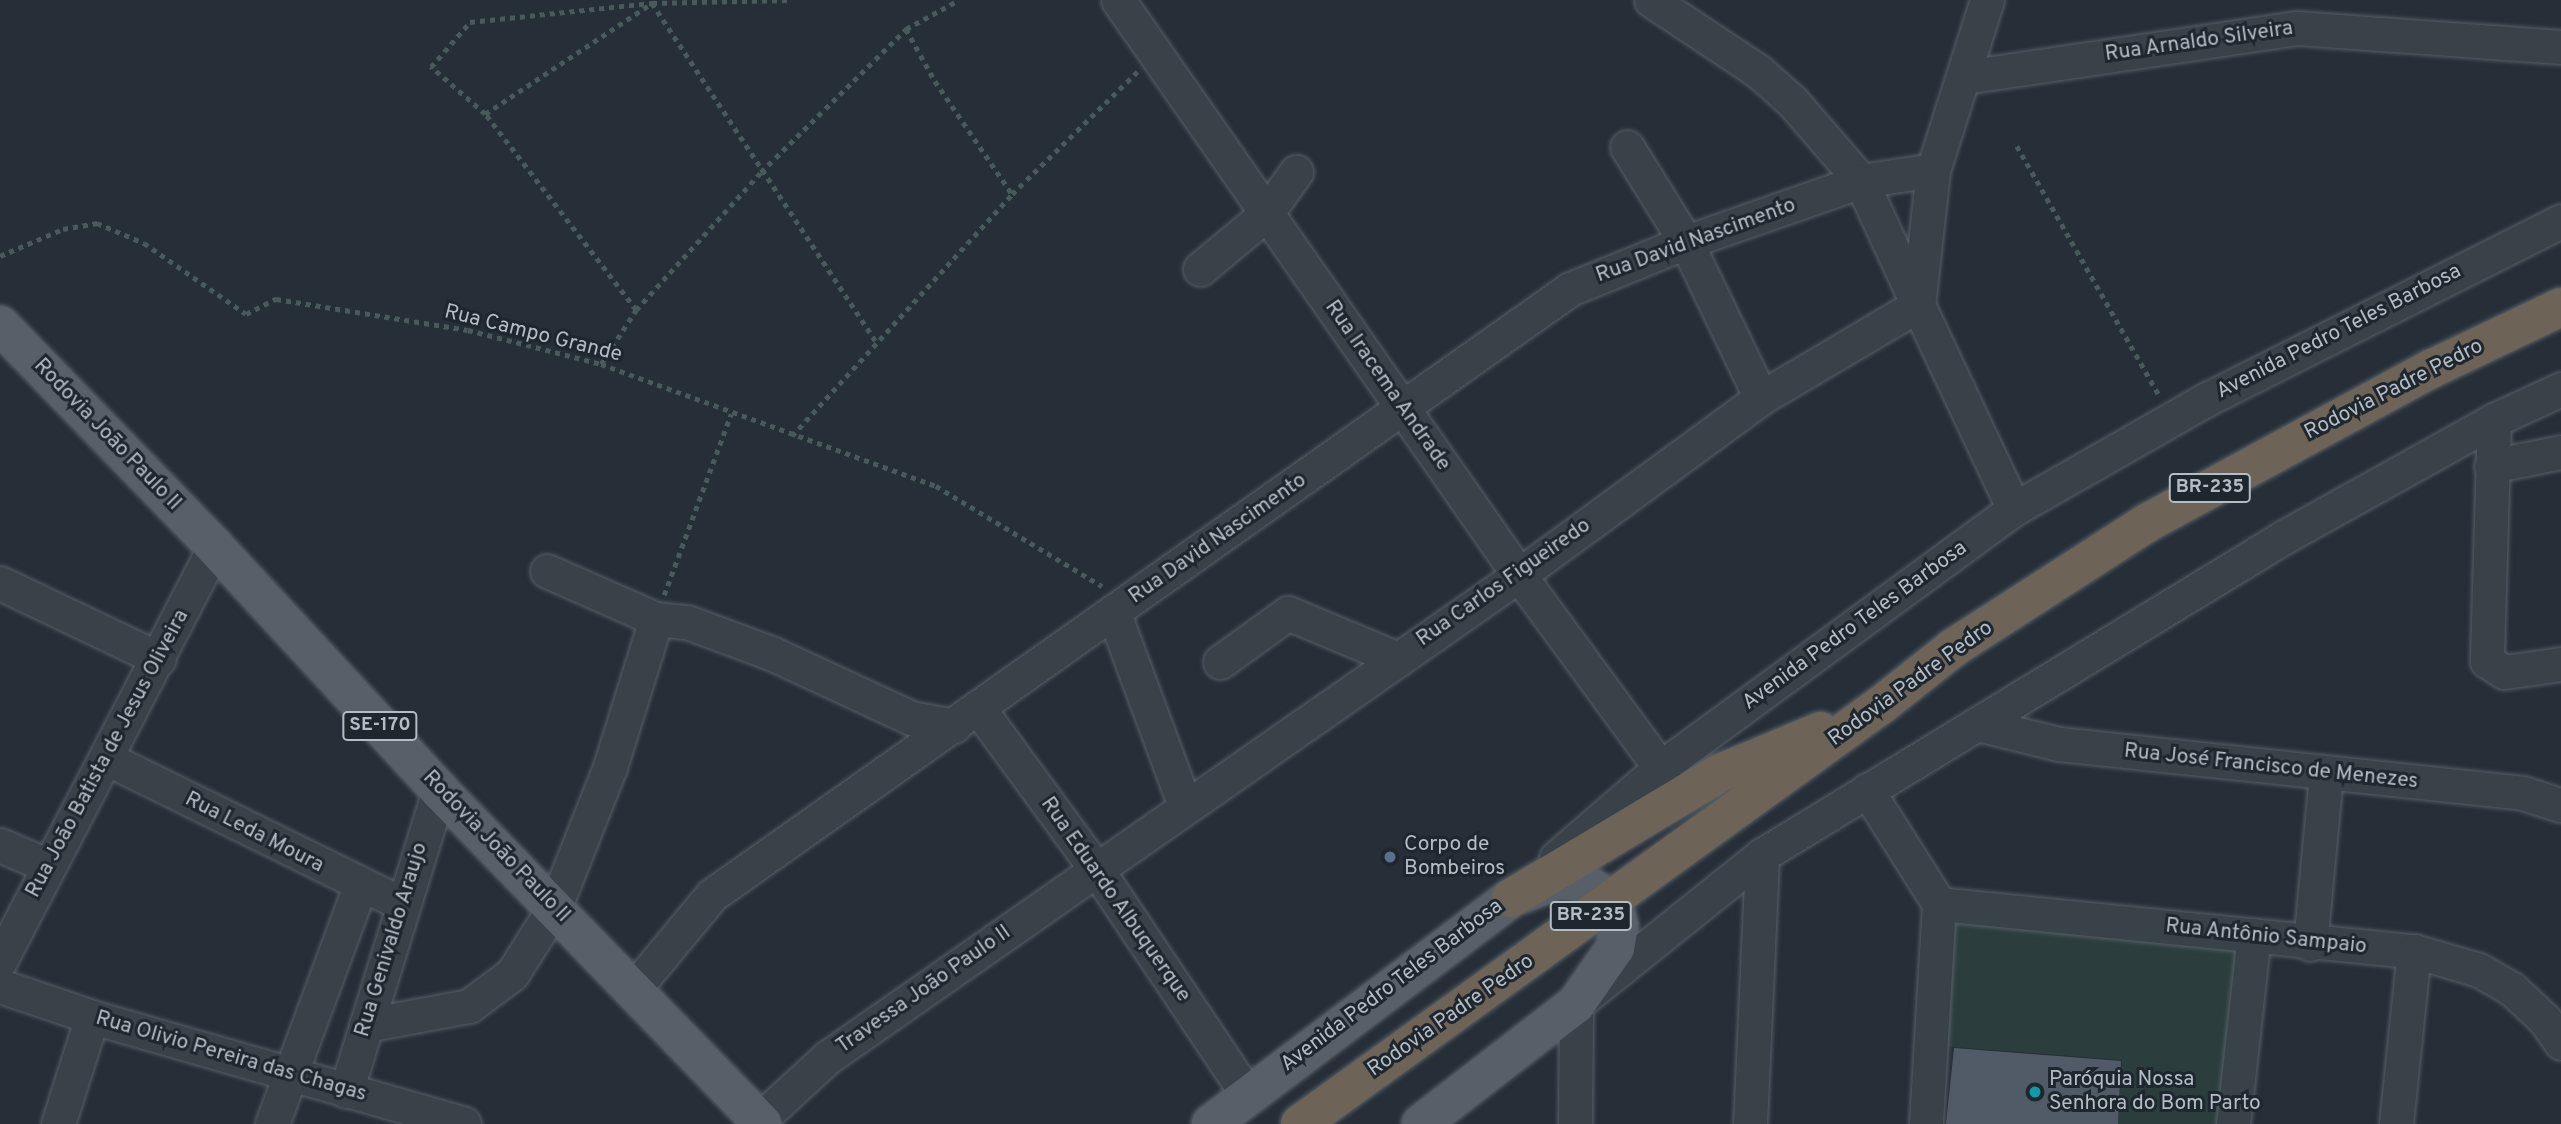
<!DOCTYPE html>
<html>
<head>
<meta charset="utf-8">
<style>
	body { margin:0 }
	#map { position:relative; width:2561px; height:1124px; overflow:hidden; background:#262f38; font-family:Overpass,sans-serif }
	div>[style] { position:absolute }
	.green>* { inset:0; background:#2b3e3d }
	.building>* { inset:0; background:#515b67 }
	.path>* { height:4.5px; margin-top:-2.25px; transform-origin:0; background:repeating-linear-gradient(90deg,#495a5b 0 5px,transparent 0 10px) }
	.roads { filter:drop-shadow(0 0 2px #575f67) drop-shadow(0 0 2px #575f67) }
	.minor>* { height:33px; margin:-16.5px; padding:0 16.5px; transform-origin:16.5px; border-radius:16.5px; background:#394149 }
	.major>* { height:38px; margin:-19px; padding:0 19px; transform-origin:19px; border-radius:19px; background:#576069 }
	.highway>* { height:38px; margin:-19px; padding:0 19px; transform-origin:19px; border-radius:19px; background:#6e6357 }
	.dots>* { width:19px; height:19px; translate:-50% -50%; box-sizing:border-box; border:4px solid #1e262e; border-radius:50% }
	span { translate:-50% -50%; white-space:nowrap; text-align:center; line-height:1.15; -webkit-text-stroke:6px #1e262e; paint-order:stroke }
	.shield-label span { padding:2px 5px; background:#1e262e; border:2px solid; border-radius:5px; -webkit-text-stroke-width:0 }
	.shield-label { font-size:19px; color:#b4bcc5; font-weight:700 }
	.street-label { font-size:21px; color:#b4bcc5 }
	.poi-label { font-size:21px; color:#b4bcc5 }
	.left { translate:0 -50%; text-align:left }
</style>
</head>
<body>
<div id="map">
	<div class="green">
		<div style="clip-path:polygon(1945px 914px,2250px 936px,2223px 1124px,2118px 1124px,2122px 1060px,1940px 1046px)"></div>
	</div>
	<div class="building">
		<div style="clip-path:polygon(1954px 1048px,2121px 1061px,2118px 1124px,1946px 1124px)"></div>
	</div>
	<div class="path">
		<div style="left:906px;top:29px;width:60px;rotate:60.9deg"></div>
		<div style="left:935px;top:81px;width:137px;rotate:55.7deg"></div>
		<div style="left:485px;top:114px;width:201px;rotate:-33.6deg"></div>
		<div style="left:652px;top:3px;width:405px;rotate:56.5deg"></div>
		<div style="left:2017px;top:146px;width:289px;rotate:60.3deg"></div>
		<div style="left:0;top:256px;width:69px;rotate:-23.2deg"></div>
		<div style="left:63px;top:229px;width:35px;rotate:-10deg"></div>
		<div style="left:97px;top:223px;width:51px;rotate:23.1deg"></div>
		<div style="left:144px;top:243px;width:124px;rotate:34.8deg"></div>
		<div style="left:246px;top:314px;width:34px;rotate:-27deg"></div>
		<div style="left:276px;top:299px;width:194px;rotate:9.2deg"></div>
		<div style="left:468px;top:330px;width:137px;rotate:14.3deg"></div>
		<div style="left:601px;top:364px;width:357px;rotate:20deg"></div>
		<div style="left:936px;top:486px;width:194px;rotate:31.1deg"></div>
		<div style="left:636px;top:310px;width:247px;rotate:-127.6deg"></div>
		<div style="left:485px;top:114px;width:72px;rotate:-139deg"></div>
		<div style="left:431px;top:67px;width:60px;rotate:-49.1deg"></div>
		<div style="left:470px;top:22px;width:183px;rotate:-6deg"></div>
		<div style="left:652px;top:3px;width:135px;rotate:-1.3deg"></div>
		<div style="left:601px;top:364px;width:64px;rotate:-57.1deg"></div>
		<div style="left:636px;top:310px;width:186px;rotate:-47.8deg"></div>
		<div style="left:761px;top:172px;width:204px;rotate:-44.6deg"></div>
		<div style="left:906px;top:29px;width:60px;rotate:-28.7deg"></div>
		<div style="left:792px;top:436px;width:327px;rotate:-47.7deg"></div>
		<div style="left:1012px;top:194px;width:176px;rotate:-44.3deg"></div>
		<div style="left:664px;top:595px;width:193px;rotate:-69.7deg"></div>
	</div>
	<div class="roads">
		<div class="minor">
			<div style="left:1118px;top:0;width:701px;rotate:55.11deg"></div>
			<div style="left:1519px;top:575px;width:239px;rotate:53.8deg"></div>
			<div style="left:1651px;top:0;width:128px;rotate:33.6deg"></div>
			<div style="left:1758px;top:71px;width:45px;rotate:41.4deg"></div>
			<div style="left:1792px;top:101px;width:106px;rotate:49.2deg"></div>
			<div style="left:1861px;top:181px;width:73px;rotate:-8.7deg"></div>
			<div style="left:1987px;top:0;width:178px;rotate:107.6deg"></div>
			<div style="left:1933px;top:170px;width:136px;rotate:96.3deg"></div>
			<div style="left:1918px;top:305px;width:225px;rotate:64.8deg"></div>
			<div style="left:1965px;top:77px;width:336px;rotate:-8.4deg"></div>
			<div style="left:2297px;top:28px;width:265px;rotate:4.1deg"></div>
			<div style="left:1627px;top:147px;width:112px;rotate:58.2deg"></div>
			<div style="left:1686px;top:242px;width:173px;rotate:64.3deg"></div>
			<div style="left:1200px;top:269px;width:86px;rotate:-39.8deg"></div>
			<div style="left:1266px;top:214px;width:52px;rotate:-54.5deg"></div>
			<div style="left:2494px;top:420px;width:241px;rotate:91.7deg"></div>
			<div style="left:2487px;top:661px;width:20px;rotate:33deg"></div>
			<div style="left:2504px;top:672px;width:58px;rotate:-8deg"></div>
			<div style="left:2491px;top:466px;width:71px;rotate:-11.3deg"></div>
			<div style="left:547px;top:571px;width:119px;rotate:23.8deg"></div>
			<div style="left:656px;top:619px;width:31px;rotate:6deg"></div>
			<div style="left:687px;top:622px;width:90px;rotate:20.3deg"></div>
			<div style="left:771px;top:653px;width:154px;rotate:24.9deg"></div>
			<div style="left:911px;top:718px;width:44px;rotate:10.5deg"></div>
			<div style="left:0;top:583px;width:176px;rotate:25.5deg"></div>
			<div style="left:1114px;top:614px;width:205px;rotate:69.7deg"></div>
			<div style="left:1220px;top:662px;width:84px;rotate:-35.8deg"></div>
			<div style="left:1288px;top:613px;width:119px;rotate:22.7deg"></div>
			<div style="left:979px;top:709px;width:200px;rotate:53.8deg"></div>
			<div style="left:1097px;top:870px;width:270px;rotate:56.2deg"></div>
			<div style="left:1981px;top:725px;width:80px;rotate:13.7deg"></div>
			<div style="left:2059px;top:744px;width:467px;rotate:6deg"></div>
			<div style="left:2523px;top:793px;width:40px;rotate:18deg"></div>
			<div style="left:108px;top:759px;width:326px;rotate:26.2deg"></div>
			<div style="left:1867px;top:790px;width:135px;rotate:57.7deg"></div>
			<div style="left:1939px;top:904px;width:220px;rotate:93.4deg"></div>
			<div style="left:0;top:845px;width:53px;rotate:23.2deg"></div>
			<div style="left:1556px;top:858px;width:138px;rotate:-40.9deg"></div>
			<div style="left:1660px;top:768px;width:439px;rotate:-36.2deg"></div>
			<div style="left:2014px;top:509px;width:222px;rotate:-29.7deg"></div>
			<div style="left:2207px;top:399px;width:396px;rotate:-26.7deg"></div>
			<div style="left:1939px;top:904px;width:477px;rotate:5.7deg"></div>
			<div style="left:2414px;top:951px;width:68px;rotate:16.3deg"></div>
			<div style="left:2479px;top:970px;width:38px;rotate:30deg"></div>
			<div style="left:2512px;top:989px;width:45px;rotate:43.2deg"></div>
			<div style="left:2545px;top:1020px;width:28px;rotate:55deg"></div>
			<div style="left:2310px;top:944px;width:171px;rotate:-84.6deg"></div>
			<div style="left:0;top:961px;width:466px;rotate:-62.6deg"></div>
			<div style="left:0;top:986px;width:97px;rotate:18.6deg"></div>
			<div style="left:92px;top:1017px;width:387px;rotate:16deg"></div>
			<div style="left:633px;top:990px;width:124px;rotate:-50.3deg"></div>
			<div style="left:712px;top:895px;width:1050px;rotate:-35.23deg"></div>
			<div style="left:1570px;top:289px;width:125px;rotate:-22.1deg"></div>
			<div style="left:1686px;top:242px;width:185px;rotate:-19.2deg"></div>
			<div style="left:1861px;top:181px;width:136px;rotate:65.3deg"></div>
			<div style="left:1918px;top:305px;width:182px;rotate:149.4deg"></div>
			<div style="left:1761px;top:398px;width:300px;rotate:143.8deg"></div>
			<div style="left:1519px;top:575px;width:842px;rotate:145.1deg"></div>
			<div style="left:828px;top:1057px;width:99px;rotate:137.5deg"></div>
			<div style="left:366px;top:1025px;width:105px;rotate:-10.5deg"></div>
			<div style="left:469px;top:1006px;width:54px;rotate:-36.7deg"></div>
			<div style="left:512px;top:974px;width:80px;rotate:-57.7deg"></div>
			<div style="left:555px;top:906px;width:149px;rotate:-68.4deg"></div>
			<div style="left:610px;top:767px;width:155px;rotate:-72.7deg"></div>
			<div style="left:346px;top:1091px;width:315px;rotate:-72.8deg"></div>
			<div style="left:58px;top:1124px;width:112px;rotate:-72.4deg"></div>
			<div style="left:272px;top:1124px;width:254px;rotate:-69.7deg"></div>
			<div style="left:1575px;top:1124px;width:120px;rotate:-89.5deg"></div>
			<div style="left:1576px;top:1004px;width:238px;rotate:-38.7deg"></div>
			<div style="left:1762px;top:855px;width:611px;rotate:-31.35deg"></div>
			<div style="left:2284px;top:537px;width:240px;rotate:-29.1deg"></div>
			<div style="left:2494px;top:420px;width:74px;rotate:-24.8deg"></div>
			<div style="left:1750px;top:1124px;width:269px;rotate:-87.4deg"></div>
			<div style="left:2233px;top:1124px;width:190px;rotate:-83.7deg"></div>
			<div style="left:2396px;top:1124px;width:174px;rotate:-84.1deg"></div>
		</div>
		<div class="major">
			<div style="left:0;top:325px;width:309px;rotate:45.9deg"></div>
			<div style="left:215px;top:547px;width:330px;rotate:47.3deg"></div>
			<div style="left:439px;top:790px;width:465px;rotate:45.9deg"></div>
			<div style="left:1211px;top:1124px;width:376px;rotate:-37deg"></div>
			<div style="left:1511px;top:898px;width:50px;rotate:-21deg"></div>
			<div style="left:1558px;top:880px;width:25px;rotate:5deg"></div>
			<div style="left:1583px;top:882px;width:19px;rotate:32deg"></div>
			<div style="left:1599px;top:892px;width:25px;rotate:50deg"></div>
			<div style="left:1615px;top:911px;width:16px;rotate:75deg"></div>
			<div style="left:1619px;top:926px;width:22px;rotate:100deg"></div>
			<div style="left:1615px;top:948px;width:68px;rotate:124.9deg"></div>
			<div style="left:1576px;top:1004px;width:196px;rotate:142.3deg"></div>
		</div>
		<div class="highway">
			<div style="left:1511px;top:898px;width:244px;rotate:-30.9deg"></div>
			<div style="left:1720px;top:773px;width:109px;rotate:-22.6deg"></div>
			<div style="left:1300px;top:1124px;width:716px;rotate:-35.8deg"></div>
			<div style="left:1881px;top:705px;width:92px;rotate:-38.4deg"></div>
			<div style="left:1953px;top:648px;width:231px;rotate:-32.8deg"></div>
			<div style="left:2147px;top:523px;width:323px;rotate:-28.5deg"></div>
			<div style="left:2431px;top:369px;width:144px;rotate:-25.5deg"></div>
		</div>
	</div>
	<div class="dots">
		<div style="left:1390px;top:857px;background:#5c6f8a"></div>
		<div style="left:2035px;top:1092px;background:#0f9aa8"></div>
	</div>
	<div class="shield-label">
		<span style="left:2210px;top:488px">BR-235</span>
		<span style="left:380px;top:726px">SE-170</span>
		<span style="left:1591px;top:916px">BR-235</span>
	</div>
	<div class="street-label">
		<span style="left:2199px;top:42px;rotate:-8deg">Rua Arnaldo Silveira</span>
		<span style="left:1696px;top:241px;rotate:-20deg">Rua David Nascimento</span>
		<span style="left:2339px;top:332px;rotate:-27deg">Avenida Pedro Teles Barbosa</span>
		<span style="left:533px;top:334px;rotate:14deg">Rua Campo Grande</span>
		<span style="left:1387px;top:386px;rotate:55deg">Rua Iracema Andrade</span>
		<span style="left:2394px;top:390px;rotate:-27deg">Rodovia Padre Pedro</span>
		<span style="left:107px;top:435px;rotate:46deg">Rodovia João Paulo II</span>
		<span style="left:1218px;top:539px;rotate:-35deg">Rua David Nascimento</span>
		<span style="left:1504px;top:583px;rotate:-35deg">Rua Carlos Figueiredo</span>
		<span style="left:1855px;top:626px;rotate:-36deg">Avenida Pedro Teles Barbosa</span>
		<span style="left:1911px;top:684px;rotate:-36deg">Rodovia Padre Pedro</span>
		<span style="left:108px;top:754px;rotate:-62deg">Rua João Batista de Jesus Oliveira</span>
		<span style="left:2271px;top:767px;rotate:6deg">Rua José Francisco de Menezes</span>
		<span style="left:254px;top:833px;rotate:27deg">Rua Leda Moura</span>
		<span style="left:496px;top:847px;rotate:46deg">Rodovia João Paulo II</span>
		<span style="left:1115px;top:900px;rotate:55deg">Rua Eduardo Albuquerque</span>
		<span style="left:2266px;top:937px;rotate:6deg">Rua Antônio Sampaio</span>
		<span style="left:392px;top:940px;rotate:-73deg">Rua Genivaldo Araujo</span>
		<span style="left:1392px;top:986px;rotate:-37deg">Avenida Pedro Teles Barbosa</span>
		<span style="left:924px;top:990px;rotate:-35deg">Travessa João Paulo II</span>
		<span style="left:1451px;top:1016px;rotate:-35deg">Rodovia Padre Pedro</span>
		<span style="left:231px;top:1057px;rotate:16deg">Rua Olivio Pereira das Chagas</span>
	</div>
	<div class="poi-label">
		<span class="left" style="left:1404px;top:857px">Corpo de<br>Bombeiros</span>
		<span class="left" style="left:2049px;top:1092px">Paróquia Nossa<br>Senhora do Bom Parto</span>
	</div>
</div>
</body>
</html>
